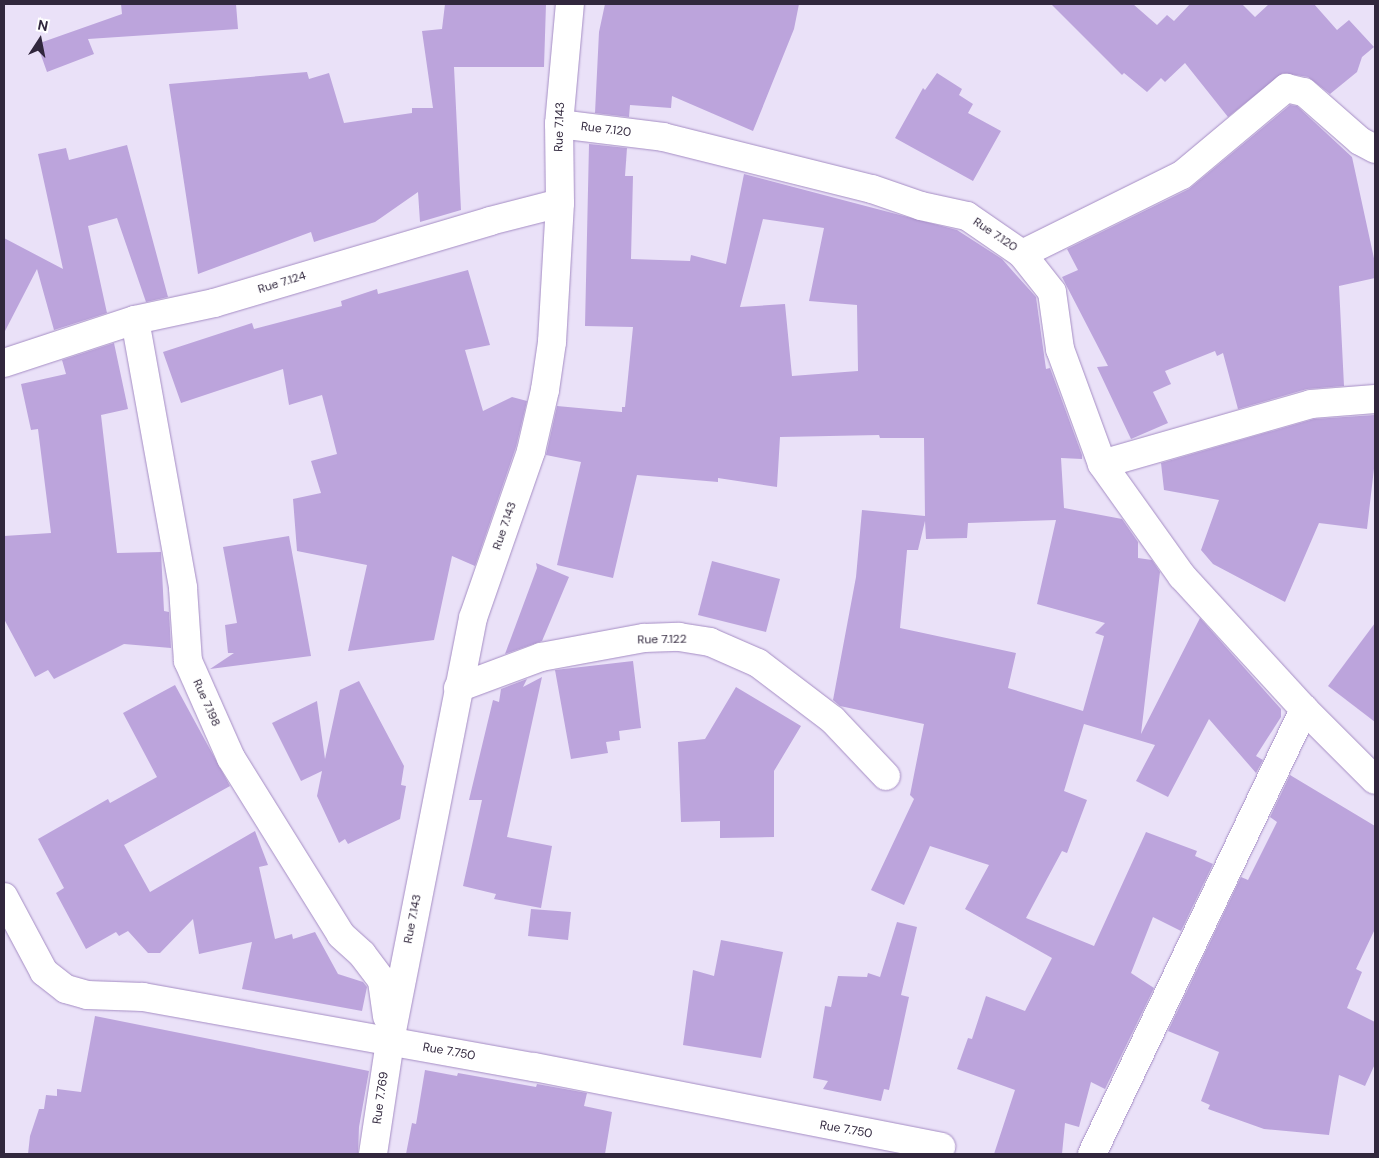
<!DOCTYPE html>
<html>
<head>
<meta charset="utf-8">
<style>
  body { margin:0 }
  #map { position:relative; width:1379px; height:1158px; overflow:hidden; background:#eae1f8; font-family:"DM Sans",sans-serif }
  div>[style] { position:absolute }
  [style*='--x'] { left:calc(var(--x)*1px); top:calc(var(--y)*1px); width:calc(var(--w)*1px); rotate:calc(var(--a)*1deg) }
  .building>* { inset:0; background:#bca4dc }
  .roads { filter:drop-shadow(0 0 1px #a58dc4) drop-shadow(0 0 1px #a58dc4) }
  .street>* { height:28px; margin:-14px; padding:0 14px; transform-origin:14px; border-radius:14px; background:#fff }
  span { translate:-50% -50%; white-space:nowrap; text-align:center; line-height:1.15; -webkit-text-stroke:4px #fff; paint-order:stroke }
  .street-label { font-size:12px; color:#31273d }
  .frame { position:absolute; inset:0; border:5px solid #31273d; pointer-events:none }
  .north { position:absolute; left:15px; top:15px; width:50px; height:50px; -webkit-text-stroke:4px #fff; paint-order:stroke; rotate:11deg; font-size:14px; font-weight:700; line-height:20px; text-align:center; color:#31273d }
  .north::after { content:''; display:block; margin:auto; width:18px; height:22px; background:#31273d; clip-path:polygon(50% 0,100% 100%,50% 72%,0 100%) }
</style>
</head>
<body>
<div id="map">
  <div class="building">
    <i style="clip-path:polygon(121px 4px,236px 4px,238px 29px,88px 39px,94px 54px,47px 72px,37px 44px,122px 14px)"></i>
    <i style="clip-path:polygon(445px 4px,546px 4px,544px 67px,454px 67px,461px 210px,420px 222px,418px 192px,375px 222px,314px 242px,311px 232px,198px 274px,169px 84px,307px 72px,309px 79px,329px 73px,344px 123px,412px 113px,412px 108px,433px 108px,422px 31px,442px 29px)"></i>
    <i style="clip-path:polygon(605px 4px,799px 4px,794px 29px,753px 131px,672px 96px,671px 108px,630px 105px,629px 117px,595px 113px,599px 32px)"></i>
    <i style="clip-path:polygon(1051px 4px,1133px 4px,1157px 25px,1167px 15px,1174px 21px,1190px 4px,1242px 4px,1255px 17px,1269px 4px,1314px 4px,1337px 30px,1349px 20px,1374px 47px,1362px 57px,1357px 72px,1330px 94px,1308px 77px,1283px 73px,1228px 117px,1185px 63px,1165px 82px,1161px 78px,1147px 92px,1124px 73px,1122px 75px)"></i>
    <i style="clip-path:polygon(937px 73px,962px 89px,959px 95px,973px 104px,968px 113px,1001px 131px,973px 181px,895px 138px,923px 88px,925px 90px)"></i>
    <i style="clip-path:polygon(1290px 105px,1297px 106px,1352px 157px,1375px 263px,1375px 278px,1339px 286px,1344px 386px,1307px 389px,1238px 409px,1223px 353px,1217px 356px,1215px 351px,1165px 371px,1171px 384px,1153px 392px,1168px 423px,1131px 439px,1097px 367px,1108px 366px,1062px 277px,1078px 270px,1067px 249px,1189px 189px)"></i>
    <i style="clip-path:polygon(evenodd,589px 144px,627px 148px,625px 176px,633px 176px,631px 259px,690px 261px,691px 255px,726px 264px,744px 174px,957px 230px,1002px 259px,1036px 297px,1046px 369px,1050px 368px,1082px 455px,1082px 459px,1061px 458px,1064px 508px,1122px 519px,1138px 542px,1138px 558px,1152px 560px,1160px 572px,1141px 734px,1200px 618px,1281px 709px,1281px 717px,1256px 756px,1263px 760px,1256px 773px,1209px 719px,1168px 797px,1136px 781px,1155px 745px,1084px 724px,1064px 791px,1087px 800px,1067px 853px,1062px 851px,1026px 918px,1094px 946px,1146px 832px,1197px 851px,1195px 856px,1213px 864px,1181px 931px,1153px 917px,1131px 973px,1154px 988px,1105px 1089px,1091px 1082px,1079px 1127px,1065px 1123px,1062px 1154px,994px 1154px,1015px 1090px,957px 1069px,968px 1038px,972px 1039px,986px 996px,1025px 1011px,1052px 958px,965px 909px,989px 865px,930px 846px,904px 905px,871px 890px,914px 799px,910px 795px,924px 724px,840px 706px,833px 700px,856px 577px,862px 510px,925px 516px,924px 438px,880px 438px,879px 435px,780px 437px,777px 487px,718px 478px,718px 482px,637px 475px,613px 578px,557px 565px,581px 462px,546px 455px,557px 406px,622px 412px,622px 407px,625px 407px,633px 327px,585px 326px,589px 144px,763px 219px,824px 228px,809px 301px,857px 305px,858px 371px,792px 376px,785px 304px,740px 307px,763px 219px,589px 144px,1056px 520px,1037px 604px,1105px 623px,1095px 633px,1104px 636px,1083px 711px,1008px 688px,1016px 653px,900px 628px,907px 550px,918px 550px,925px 521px,926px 539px,967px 538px,968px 523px,1056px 520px)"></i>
    <i style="clip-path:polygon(127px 145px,168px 297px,146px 302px,117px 218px,88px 226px,107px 313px,54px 330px,37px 269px,4px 333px,4px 238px,63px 269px,38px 154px,66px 148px,69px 160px)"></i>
    <i style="clip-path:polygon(468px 270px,490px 345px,465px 350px,483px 411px,512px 397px,527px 401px,516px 447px,475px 566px,452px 556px,434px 640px,348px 651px,367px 565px,297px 551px,293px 499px,321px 493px,311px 461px,337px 454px,322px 395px,289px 405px,283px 369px,181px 403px,163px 352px,252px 323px,254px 329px,342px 306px,341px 301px,377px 289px,378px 294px)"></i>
    <i style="clip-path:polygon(114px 343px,128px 409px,101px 415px,117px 553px,161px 552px,164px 611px,169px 612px,171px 648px,124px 644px,54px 679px,48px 670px,35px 677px,4px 619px,4px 536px,51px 533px,38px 429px,31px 430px,21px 384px,66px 374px,62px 360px)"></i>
    <i style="clip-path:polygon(1375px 415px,1375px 460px,1367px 529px,1319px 523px,1285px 602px,1213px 564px,1201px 550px,1219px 500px,1164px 490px,1161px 463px,1314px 419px)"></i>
    <i style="clip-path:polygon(289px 536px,311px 656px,210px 669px,234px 653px,228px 653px,225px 625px,237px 623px,223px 547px)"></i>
    <i style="clip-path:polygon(712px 561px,780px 579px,766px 632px,698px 615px)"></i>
    <i style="clip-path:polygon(536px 563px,569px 577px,542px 641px,505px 654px,537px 568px)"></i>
    <i style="clip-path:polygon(1375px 623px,1375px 722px,1328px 686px)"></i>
    <i style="clip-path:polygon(633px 661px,641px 728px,619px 731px,620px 740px,606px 742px,608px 753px,571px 759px,555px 670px)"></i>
    <i style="clip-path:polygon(542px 677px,507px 837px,552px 846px,541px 908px,494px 899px,496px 894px,463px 886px,482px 800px,469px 800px,493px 700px,499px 702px,501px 689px,527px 679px,523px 687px)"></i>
    <i style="clip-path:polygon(359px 681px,404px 766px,401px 785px,406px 786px,400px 819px,348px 844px,345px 839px,339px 843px,317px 796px,322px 771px,301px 781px,272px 723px,317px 701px,325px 759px,340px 690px)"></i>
    <i style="clip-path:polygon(175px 685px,230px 786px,124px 845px,150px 892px,255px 831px,268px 865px,259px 867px,275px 939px,292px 934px,293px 939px,315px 932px,338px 974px,363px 982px,367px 987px,362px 1011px,242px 989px,252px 942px,199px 954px,193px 919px,160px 953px,148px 953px,128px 931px,119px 936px,116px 932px,86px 949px,56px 893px,64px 888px,38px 839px,108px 799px,110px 803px,157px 777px,123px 713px)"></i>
    <i style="clip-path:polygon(736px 687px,801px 726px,774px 771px,774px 837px,720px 838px,720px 821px,681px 822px,678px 742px,705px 739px)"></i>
    <i style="clip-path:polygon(1290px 775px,1375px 826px,1375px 929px,1356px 969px,1362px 972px,1347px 1008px,1375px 1022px,1375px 1064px,1365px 1086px,1339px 1075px,1329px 1135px,1264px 1129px,1208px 1109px,1210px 1105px,1201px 1101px,1219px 1052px,1168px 1031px,1241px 877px,1248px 880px,1277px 822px,1270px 817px)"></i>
    <i style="clip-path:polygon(531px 909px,571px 912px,568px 940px,528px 936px)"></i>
    <i style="clip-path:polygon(897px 922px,917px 927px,901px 995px,909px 997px,889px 1090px,884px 1089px,881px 1101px,823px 1089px,828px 1081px,813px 1078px,825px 1006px,831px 1007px,838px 976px,867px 977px,868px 973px,880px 977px)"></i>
    <i style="clip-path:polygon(721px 940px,783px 952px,761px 1058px,683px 1045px,693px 970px,714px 976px)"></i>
    <i style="clip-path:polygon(95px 1016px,369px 1071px,359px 1127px,358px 1154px,28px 1154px,30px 1136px,39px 1109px,44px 1109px,46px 1095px,57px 1096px,57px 1089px,81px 1092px)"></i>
    <i style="clip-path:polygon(425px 1070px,457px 1076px,458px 1073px,536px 1087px,537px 1084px,587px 1093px,584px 1106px,612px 1112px,605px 1154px,406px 1154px,412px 1123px,416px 1124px)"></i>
  </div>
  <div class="roads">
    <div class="street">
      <i style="--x:559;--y:124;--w:105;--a:7.1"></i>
      <i style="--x:663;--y:137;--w:215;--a:14"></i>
      <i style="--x:872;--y:189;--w:52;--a:19.1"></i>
      <i style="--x:921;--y:206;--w:47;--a:12.3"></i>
      <i style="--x:967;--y:216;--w:67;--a:34.6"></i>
      <i style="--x:1022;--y:254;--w:48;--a:51.7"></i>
      <i style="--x:1052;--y:292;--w:58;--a:82"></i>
      <i style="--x:1060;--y:349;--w:122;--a:69.9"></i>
      <i style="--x:1102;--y:464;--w:217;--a:-16"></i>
      <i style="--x:1311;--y:404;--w:64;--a:-4.5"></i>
      <i style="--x:1022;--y:254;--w:178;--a:-26.3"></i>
      <i style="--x:1182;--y:175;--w:136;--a:-39.9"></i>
      <i style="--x:1286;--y:88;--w:18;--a:13"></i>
      <i style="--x:1304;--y:92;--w:74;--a:41.2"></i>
      <i style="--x:1360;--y:141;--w:17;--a:28"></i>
      <i style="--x:135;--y:320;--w:272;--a:79.8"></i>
      <i style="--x:183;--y:588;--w:73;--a:86.1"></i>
      <i style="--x:188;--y:661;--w:106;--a:66.1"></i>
      <i style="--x:231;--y:758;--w:208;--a:58.1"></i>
      <i style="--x:341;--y:935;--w:28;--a:42"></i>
      <i style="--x:362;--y:954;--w:34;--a:53"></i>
      <i style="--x:382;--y:981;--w:36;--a:82"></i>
      <i style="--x:4;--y:363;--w:138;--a:-18.2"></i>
      <i style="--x:135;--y:320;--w:81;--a:-12.1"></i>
      <i style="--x:214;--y:303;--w:288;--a:-16.5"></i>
      <i style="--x:490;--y:221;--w:72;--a:-14.4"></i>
      <i style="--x:1102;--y:464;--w:138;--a:54.5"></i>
      <i style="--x:1182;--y:576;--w:180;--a:47.5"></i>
      <i style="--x:1304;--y:709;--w:100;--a:45"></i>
      <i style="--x:458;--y:688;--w:89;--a:-20.5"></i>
      <i style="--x:541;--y:657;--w:105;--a:-10.5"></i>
      <i style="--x:644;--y:638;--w:35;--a:-2"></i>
      <i style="--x:679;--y:637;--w:31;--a:9"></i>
      <i style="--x:710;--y:642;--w:52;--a:23.6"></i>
      <i style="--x:758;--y:663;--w:94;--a:37.2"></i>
      <i style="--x:833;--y:720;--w:77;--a:46.6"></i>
      <i style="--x:4;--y:897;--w:85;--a:61.9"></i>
      <i style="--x:44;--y:972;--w:28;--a:38"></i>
      <i style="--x:66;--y:989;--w:22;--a:16"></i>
      <i style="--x:87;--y:995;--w:56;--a:2"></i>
      <i style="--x:143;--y:997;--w:397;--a:10.2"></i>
      <i style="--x:534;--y:1067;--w:415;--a:11.1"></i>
      <i style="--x:373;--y:1154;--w:114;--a:-81.4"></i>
      <i style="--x:390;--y:1041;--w:431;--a:-78.9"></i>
      <i style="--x:473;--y:618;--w:177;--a:-70.8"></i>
      <i style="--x:531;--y:451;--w:63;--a:-77.1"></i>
      <i style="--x:545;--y:390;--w:49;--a:-81.7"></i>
      <i style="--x:552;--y:342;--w:139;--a:-86.7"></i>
      <i style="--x:560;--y:203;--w:79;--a:-90.7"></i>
      <i style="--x:559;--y:124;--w:121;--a:-84.8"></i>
      <i style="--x:1092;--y:1154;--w:493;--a:-64.5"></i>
    </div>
  </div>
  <div class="street-label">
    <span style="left:560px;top:127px;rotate:-88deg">Rue 7.143</span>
    <span style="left:606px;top:130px;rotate:7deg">Rue 7.120</span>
    <span style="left:995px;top:235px;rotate:34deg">Rue 7.120</span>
    <span style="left:282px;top:283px;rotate:-17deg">Rue 7.124</span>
    <span style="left:505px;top:526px;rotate:-71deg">Rue 7.143</span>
    <span style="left:662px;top:640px;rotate:-1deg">Rue 7.122</span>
    <span style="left:206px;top:703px;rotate:66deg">Rue 7.198</span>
    <span style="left:413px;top:919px;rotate:-79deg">Rue 7.143</span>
    <span style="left:449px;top:1052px;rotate:10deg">Rue 7.750</span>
    <span style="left:381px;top:1098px;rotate:-82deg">Rue 7.769</span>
    <span style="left:846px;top:1130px;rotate:10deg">Rue 7.750</span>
  </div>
  <div class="frame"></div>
  <div class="north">N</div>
</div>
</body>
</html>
